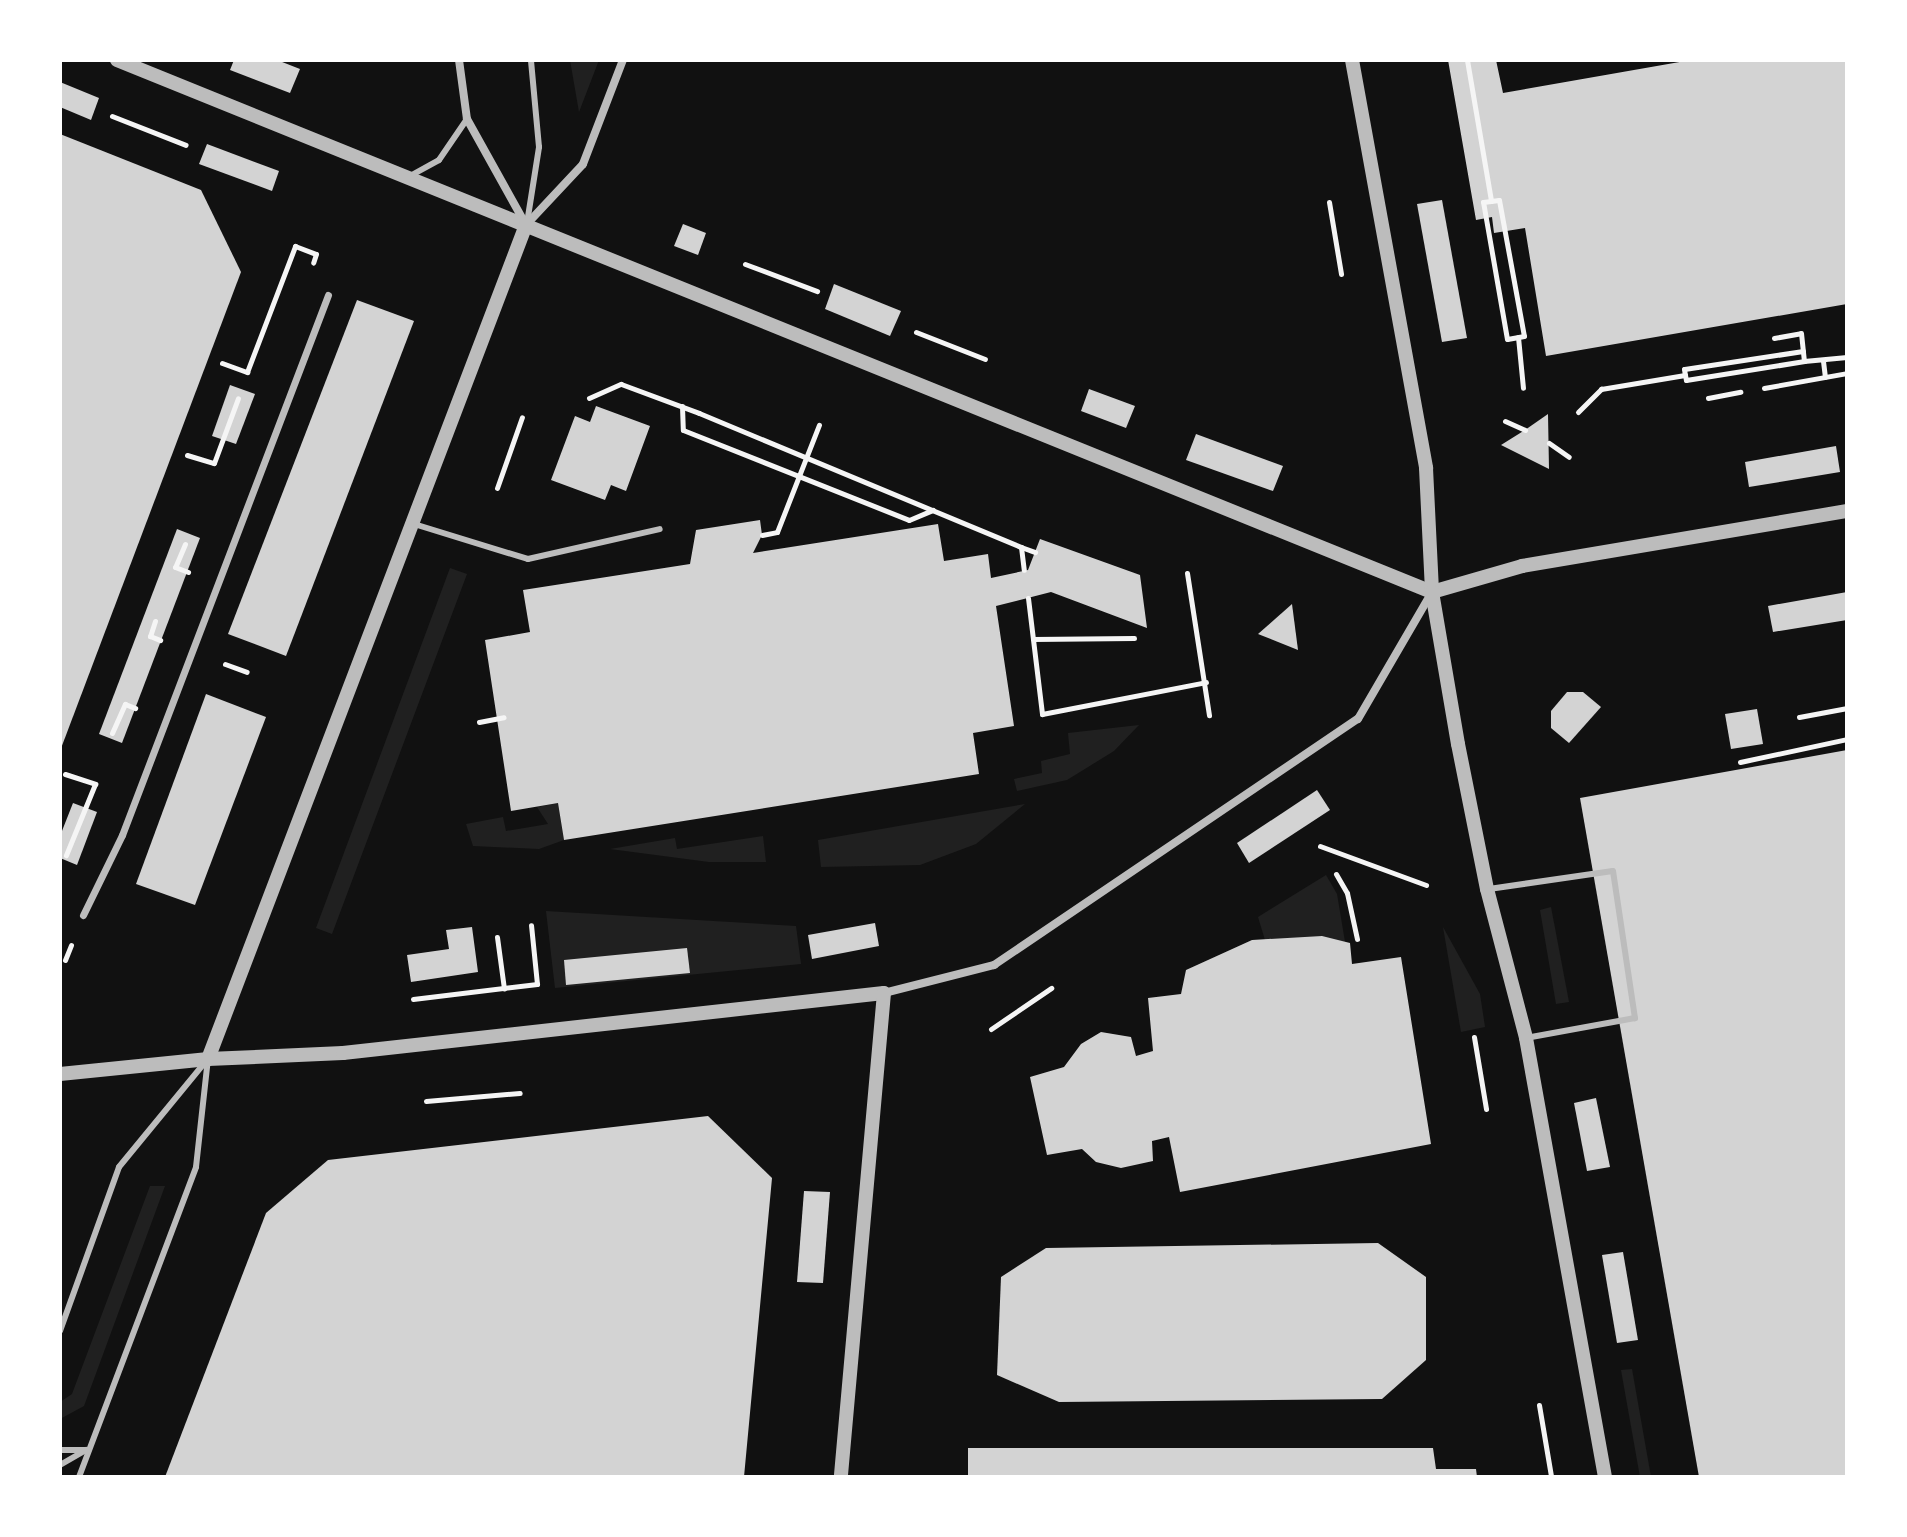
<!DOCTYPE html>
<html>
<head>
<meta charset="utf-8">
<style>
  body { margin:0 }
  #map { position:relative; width:1907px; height:1537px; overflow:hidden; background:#111; font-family:"Golos Text",sans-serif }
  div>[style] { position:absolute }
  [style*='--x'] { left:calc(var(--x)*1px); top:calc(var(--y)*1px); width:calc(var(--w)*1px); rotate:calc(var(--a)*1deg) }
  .green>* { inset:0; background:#202020 }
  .building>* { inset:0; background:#d3d3d3 }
  .path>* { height:5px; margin:-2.5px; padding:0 2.5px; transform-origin:2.5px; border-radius:2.5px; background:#f5f5f5 }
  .service>* { height:6px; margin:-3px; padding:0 3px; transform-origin:3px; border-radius:3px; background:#bcbcbc }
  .pedestrian>* { height:7px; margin:-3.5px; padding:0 3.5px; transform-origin:3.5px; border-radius:3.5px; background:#bcbcbc }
  .minor>* { height:8px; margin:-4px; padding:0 4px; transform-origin:4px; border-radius:4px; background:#bcbcbc }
  .tertiary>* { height:14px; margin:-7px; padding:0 7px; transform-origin:7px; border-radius:7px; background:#bcbcbc }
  span { translate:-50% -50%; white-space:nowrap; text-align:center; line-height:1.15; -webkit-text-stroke:6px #fff; paint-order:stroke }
  .frame { position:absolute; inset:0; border:62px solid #fff; pointer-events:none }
</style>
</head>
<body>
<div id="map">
  <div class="green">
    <i style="clip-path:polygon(570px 60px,599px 60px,579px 112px)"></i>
    <i style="clip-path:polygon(450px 568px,467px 574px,332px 934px,316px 928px)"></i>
    <i style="clip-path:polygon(1139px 725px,1114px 751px,1067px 780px,1017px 791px,1014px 779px,1042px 773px,1041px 761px,1070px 754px,1068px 733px)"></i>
    <i style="clip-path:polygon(558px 803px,564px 840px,539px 849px,473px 846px,466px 824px,503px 817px,506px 831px,548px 824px,537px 807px)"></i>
    <i style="clip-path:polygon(1025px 804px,976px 844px,920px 865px,821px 867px,818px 840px)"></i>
    <i style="clip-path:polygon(763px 836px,766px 862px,709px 862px,610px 849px,675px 838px,677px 849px)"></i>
    <i style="clip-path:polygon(1326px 875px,1337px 894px,1345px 942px,1265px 940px,1258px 917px)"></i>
    <i style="clip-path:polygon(1551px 907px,1569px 1002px,1556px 1004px,1540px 910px)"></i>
    <i style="clip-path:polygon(546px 911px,796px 926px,801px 964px,555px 988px)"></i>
    <i style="clip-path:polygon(1443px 927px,1480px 994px,1485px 1027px,1461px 1032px)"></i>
    <i style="clip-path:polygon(150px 1186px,165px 1186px,84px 1406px,60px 1419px,60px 1402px,72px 1394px)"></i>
    <i style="clip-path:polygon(1632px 1369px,1651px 1477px,1640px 1477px,1621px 1370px)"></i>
  </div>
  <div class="building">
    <i style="clip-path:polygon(234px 60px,277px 60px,300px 69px,290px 93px,230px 70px)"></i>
    <i style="clip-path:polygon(1448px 60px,1496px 60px,1503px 93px,1691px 60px,1847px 60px,1847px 304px,1546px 356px,1525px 228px,1494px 233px,1492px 217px,1476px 220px)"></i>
    <i style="clip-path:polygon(60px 82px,99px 98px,91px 120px,60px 107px)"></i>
    <i style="clip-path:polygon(60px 134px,201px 190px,241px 272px,60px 751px)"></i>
    <i style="clip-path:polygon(207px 144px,279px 171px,272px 191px,199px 164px)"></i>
    <i style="clip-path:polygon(1442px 200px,1467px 338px,1442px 342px,1417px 204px)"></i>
    <i style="clip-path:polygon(683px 224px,706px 233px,698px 255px,674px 246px)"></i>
    <i style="clip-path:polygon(834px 284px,901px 311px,890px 336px,825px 309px)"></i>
    <i style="clip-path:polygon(357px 300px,414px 321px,286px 656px,228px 634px)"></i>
    <i style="clip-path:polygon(230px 385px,255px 394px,236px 444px,212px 436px)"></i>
    <i style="clip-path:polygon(1089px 389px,1135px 406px,1126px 428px,1081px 411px)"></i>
    <i style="clip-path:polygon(596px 406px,650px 426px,626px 491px,611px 485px,605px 500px,551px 480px,575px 416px,590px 422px)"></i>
    <i style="clip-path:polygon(1548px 414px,1549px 469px,1501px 445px,1525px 430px)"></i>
    <i style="clip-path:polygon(1196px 434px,1283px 466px,1273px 491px,1186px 460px)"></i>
    <i style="clip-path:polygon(1836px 446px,1840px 472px,1749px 487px,1745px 462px)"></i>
    <i style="clip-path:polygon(760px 520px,762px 535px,753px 553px,938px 524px,944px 561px,988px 554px,991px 578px,1028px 570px,1040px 539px,1140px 575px,1147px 628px,1051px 592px,996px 606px,1014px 726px,973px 733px,979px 774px,564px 840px,558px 803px,511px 811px,485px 640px,530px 632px,523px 590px,690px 564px,696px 530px)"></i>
    <i style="clip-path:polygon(177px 529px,200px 538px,122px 743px,99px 734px)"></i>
    <i style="clip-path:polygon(1847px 592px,1847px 620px,1773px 632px,1768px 606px)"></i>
    <i style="clip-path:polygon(1292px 604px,1298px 650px,1258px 634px)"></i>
    <i style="clip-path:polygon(1567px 692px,1583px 692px,1601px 707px,1569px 743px,1551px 728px,1551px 711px)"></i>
    <i style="clip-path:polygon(206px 694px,266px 717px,195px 905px,136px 884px)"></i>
    <i style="clip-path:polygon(1757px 709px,1763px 744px,1731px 749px,1725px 714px)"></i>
    <i style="clip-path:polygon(1847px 750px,1847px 1477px,1699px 1477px,1580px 798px)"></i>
    <i style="clip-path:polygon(1317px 790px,1330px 810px,1249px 863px,1237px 843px)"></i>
    <i style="clip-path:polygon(73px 803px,97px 812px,77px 865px,60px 858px,60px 836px)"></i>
    <i style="clip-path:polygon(875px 923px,879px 946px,812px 959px,808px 935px)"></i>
    <i style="clip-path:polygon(472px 927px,478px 972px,411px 982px,407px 955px,449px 949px,446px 930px)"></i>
    <i style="clip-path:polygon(1322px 936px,1350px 943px,1352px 964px,1401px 957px,1431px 1144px,1180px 1192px,1169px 1137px,1152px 1141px,1153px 1161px,1121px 1168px,1096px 1162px,1082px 1149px,1047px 1155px,1030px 1077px,1064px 1067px,1081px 1044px,1101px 1032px,1131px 1037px,1136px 1056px,1153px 1051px,1148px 998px,1181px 994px,1186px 970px,1252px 940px)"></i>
    <i style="clip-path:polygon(687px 948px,690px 973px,566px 985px,564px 960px)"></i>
    <i style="clip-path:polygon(1596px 1098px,1610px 1167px,1587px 1171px,1574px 1103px)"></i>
    <i style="clip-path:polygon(708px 1116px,772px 1178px,744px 1477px,165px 1477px,266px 1213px,328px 1160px)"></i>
    <i style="clip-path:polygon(804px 1191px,830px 1192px,823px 1283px,797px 1282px)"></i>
    <i style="clip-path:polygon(1378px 1243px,1426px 1277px,1426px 1360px,1382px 1399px,1059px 1402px,997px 1375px,1001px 1277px,1046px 1248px)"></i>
    <i style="clip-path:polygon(1623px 1252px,1638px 1340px,1617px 1343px,1602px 1255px)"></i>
    <i style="clip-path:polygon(968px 1448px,1433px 1448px,1436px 1469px,1476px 1469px,1477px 1477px,968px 1477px)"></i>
  </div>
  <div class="path">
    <i style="--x:1467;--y:60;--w:143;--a:80.3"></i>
    <i style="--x:112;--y:116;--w:79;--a:21.4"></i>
    <i style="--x:1499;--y:200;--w:138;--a:79.6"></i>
    <i style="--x:1524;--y:336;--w:17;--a:170"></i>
    <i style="--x:1507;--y:339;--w:139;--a:-99.9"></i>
    <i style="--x:1483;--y:202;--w:16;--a:-7"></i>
    <i style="--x:1329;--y:202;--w:73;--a:80.5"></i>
    <i style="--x:745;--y:264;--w:77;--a:20.6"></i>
    <i style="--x:916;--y:332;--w:74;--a:21.4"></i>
    <i style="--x:1518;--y:337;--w:51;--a:84.4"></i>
    <i style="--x:1774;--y:338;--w:27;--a:-10"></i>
    <i style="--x:1801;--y:333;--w:28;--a:84"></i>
    <i style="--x:1804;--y:361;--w:43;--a:-5.3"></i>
    <i style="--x:1803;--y:351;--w:120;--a:171.4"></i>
    <i style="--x:1684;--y:369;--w:6;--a:81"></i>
    <i style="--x:1685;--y:375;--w:5;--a:79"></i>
    <i style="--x:1686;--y:380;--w:120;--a:-9.1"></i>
    <i style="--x:1823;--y:361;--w:16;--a:83"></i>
    <i style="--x:222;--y:363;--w:27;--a:20"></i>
    <i style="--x:247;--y:372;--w:135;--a:-69.1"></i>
    <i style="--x:295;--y:246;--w:22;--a:21"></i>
    <i style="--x:316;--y:254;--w:9;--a:108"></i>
    <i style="--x:1764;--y:388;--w:84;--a:-10.2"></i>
    <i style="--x:589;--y:398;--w:35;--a:-24"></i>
    <i style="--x:621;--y:384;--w:83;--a:20.4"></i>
    <i style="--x:699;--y:413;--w:349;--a:22.6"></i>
    <i style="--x:1021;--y:547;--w:23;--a:83"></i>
    <i style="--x:1708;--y:398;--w:33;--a:-11"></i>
    <i style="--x:682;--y:406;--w:24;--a:88"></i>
    <i style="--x:683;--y:430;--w:243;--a:21.7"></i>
    <i style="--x:909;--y:520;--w:26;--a:-23"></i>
    <i style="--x:1578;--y:412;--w:33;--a:-45"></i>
    <i style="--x:1601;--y:389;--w:85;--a:-9.5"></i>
    <i style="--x:1505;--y:421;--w:22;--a:24"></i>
    <i style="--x:1549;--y:443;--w:24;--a:35"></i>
    <i style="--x:187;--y:455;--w:28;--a:17"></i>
    <i style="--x:214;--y:463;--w:69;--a:-69.7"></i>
    <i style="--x:497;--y:488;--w:75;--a:-70.6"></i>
    <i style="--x:762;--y:535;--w:15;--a:-11"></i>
    <i style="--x:777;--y:532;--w:115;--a:-68.6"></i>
    <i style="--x:185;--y:544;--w:25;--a:113"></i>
    <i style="--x:175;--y:567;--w:14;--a:21"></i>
    <i style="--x:1021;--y:547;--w:15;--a:20"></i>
    <i style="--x:1187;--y:573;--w:144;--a:81.2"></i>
    <i style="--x:1028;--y:598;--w:117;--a:83.1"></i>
    <i style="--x:1042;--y:714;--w:167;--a:-11"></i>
    <i style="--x:155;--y:621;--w:16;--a:108"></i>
    <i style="--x:150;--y:636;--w:11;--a:22"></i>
    <i style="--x:1033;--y:639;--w:101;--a:-0.6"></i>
    <i style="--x:225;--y:664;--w:23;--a:20"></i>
    <i style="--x:1799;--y:717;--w:49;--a:-10.6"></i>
    <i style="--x:479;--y:722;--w:25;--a:-11"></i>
    <i style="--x:112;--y:733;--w:32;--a:-66"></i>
    <i style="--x:125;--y:704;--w:11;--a:22"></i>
    <i style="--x:1740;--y:762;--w:109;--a:-12.1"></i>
    <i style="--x:65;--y:774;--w:32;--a:18"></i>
    <i style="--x:95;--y:784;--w:77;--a:112.2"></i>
    <i style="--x:1320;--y:846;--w:113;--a:20.2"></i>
    <i style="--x:1336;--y:874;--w:22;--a:60"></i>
    <i style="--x:1347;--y:893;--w:47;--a:77.7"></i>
    <i style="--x:497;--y:937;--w:52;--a:82.3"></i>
    <i style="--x:65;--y:960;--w:16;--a:-68"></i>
    <i style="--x:413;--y:999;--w:125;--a:-6.9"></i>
    <i style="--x:537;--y:984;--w:59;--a:-95.8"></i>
    <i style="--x:991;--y:1029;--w:73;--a:-34.3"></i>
    <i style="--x:1474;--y:1037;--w:73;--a:80.5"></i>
    <i style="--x:426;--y:1101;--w:94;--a:-4.9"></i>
    <i style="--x:1539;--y:1405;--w:72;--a:80.4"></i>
  </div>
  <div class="service">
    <i style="--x:410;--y:176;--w:33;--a:-29"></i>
    <i style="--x:439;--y:160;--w:50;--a:-55.7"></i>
    <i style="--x:527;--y:223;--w:77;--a:-81"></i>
    <i style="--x:539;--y:147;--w:87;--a:-95.3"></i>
    <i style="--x:414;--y:524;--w:119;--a:17.1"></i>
    <i style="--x:528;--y:559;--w:135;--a:-12.8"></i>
    <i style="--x:1489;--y:889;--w:125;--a:-8.3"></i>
    <i style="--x:1613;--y:871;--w:149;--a:81.5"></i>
    <i style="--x:1635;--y:1018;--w:111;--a:169.6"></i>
    <i style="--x:60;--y:1331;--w:174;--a:-70.2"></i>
    <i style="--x:119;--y:1167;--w:137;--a:-50.6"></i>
    <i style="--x:60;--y:1450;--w:26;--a:0"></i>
    <i style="--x:60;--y:1465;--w:30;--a:-30"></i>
    <i style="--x:79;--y:1477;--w:331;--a:-69.3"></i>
    <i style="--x:196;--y:1167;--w:109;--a:-83.7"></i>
  </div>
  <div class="pedestrian">
    <i style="--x:83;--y:915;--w:89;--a:-64"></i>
    <i style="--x:122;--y:835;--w:578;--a:-69.12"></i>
  </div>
  <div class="minor">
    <i style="--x:459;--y:60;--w:60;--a:82.3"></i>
    <i style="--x:467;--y:119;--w:121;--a:60.9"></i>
    <i style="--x:526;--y:225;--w:83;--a:-46.9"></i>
    <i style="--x:583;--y:164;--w:111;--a:-69"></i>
    <i style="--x:884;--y:993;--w:114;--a:-14.3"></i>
    <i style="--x:994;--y:965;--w:439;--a:-34.1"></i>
    <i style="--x:1358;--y:719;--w:147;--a:-59.8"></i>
  </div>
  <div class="tertiary">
    <i style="--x:117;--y:60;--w:1419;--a:22.03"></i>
    <i style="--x:1432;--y:592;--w:94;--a:-16.1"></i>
    <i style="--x:1522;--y:566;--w:330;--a:-9.6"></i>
    <i style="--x:1352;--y:60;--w:415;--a:79.7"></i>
    <i style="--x:1426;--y:468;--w:124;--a:87.2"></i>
    <i style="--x:1432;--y:592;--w:154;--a:80.3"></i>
    <i style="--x:1458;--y:744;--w:148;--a:78.7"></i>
    <i style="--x:1487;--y:889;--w:154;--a:75.3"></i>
    <i style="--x:1526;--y:1038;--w:446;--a:79.8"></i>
    <i style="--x:208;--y:1059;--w:893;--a:-69.13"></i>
    <i style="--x:60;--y:1074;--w:149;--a:-5.8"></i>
    <i style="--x:208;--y:1059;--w:135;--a:-2.5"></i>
    <i style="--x:343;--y:1053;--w:544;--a:-6.33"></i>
    <i style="--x:884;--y:993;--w:486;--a:95.1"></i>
  </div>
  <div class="frame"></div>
</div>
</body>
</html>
